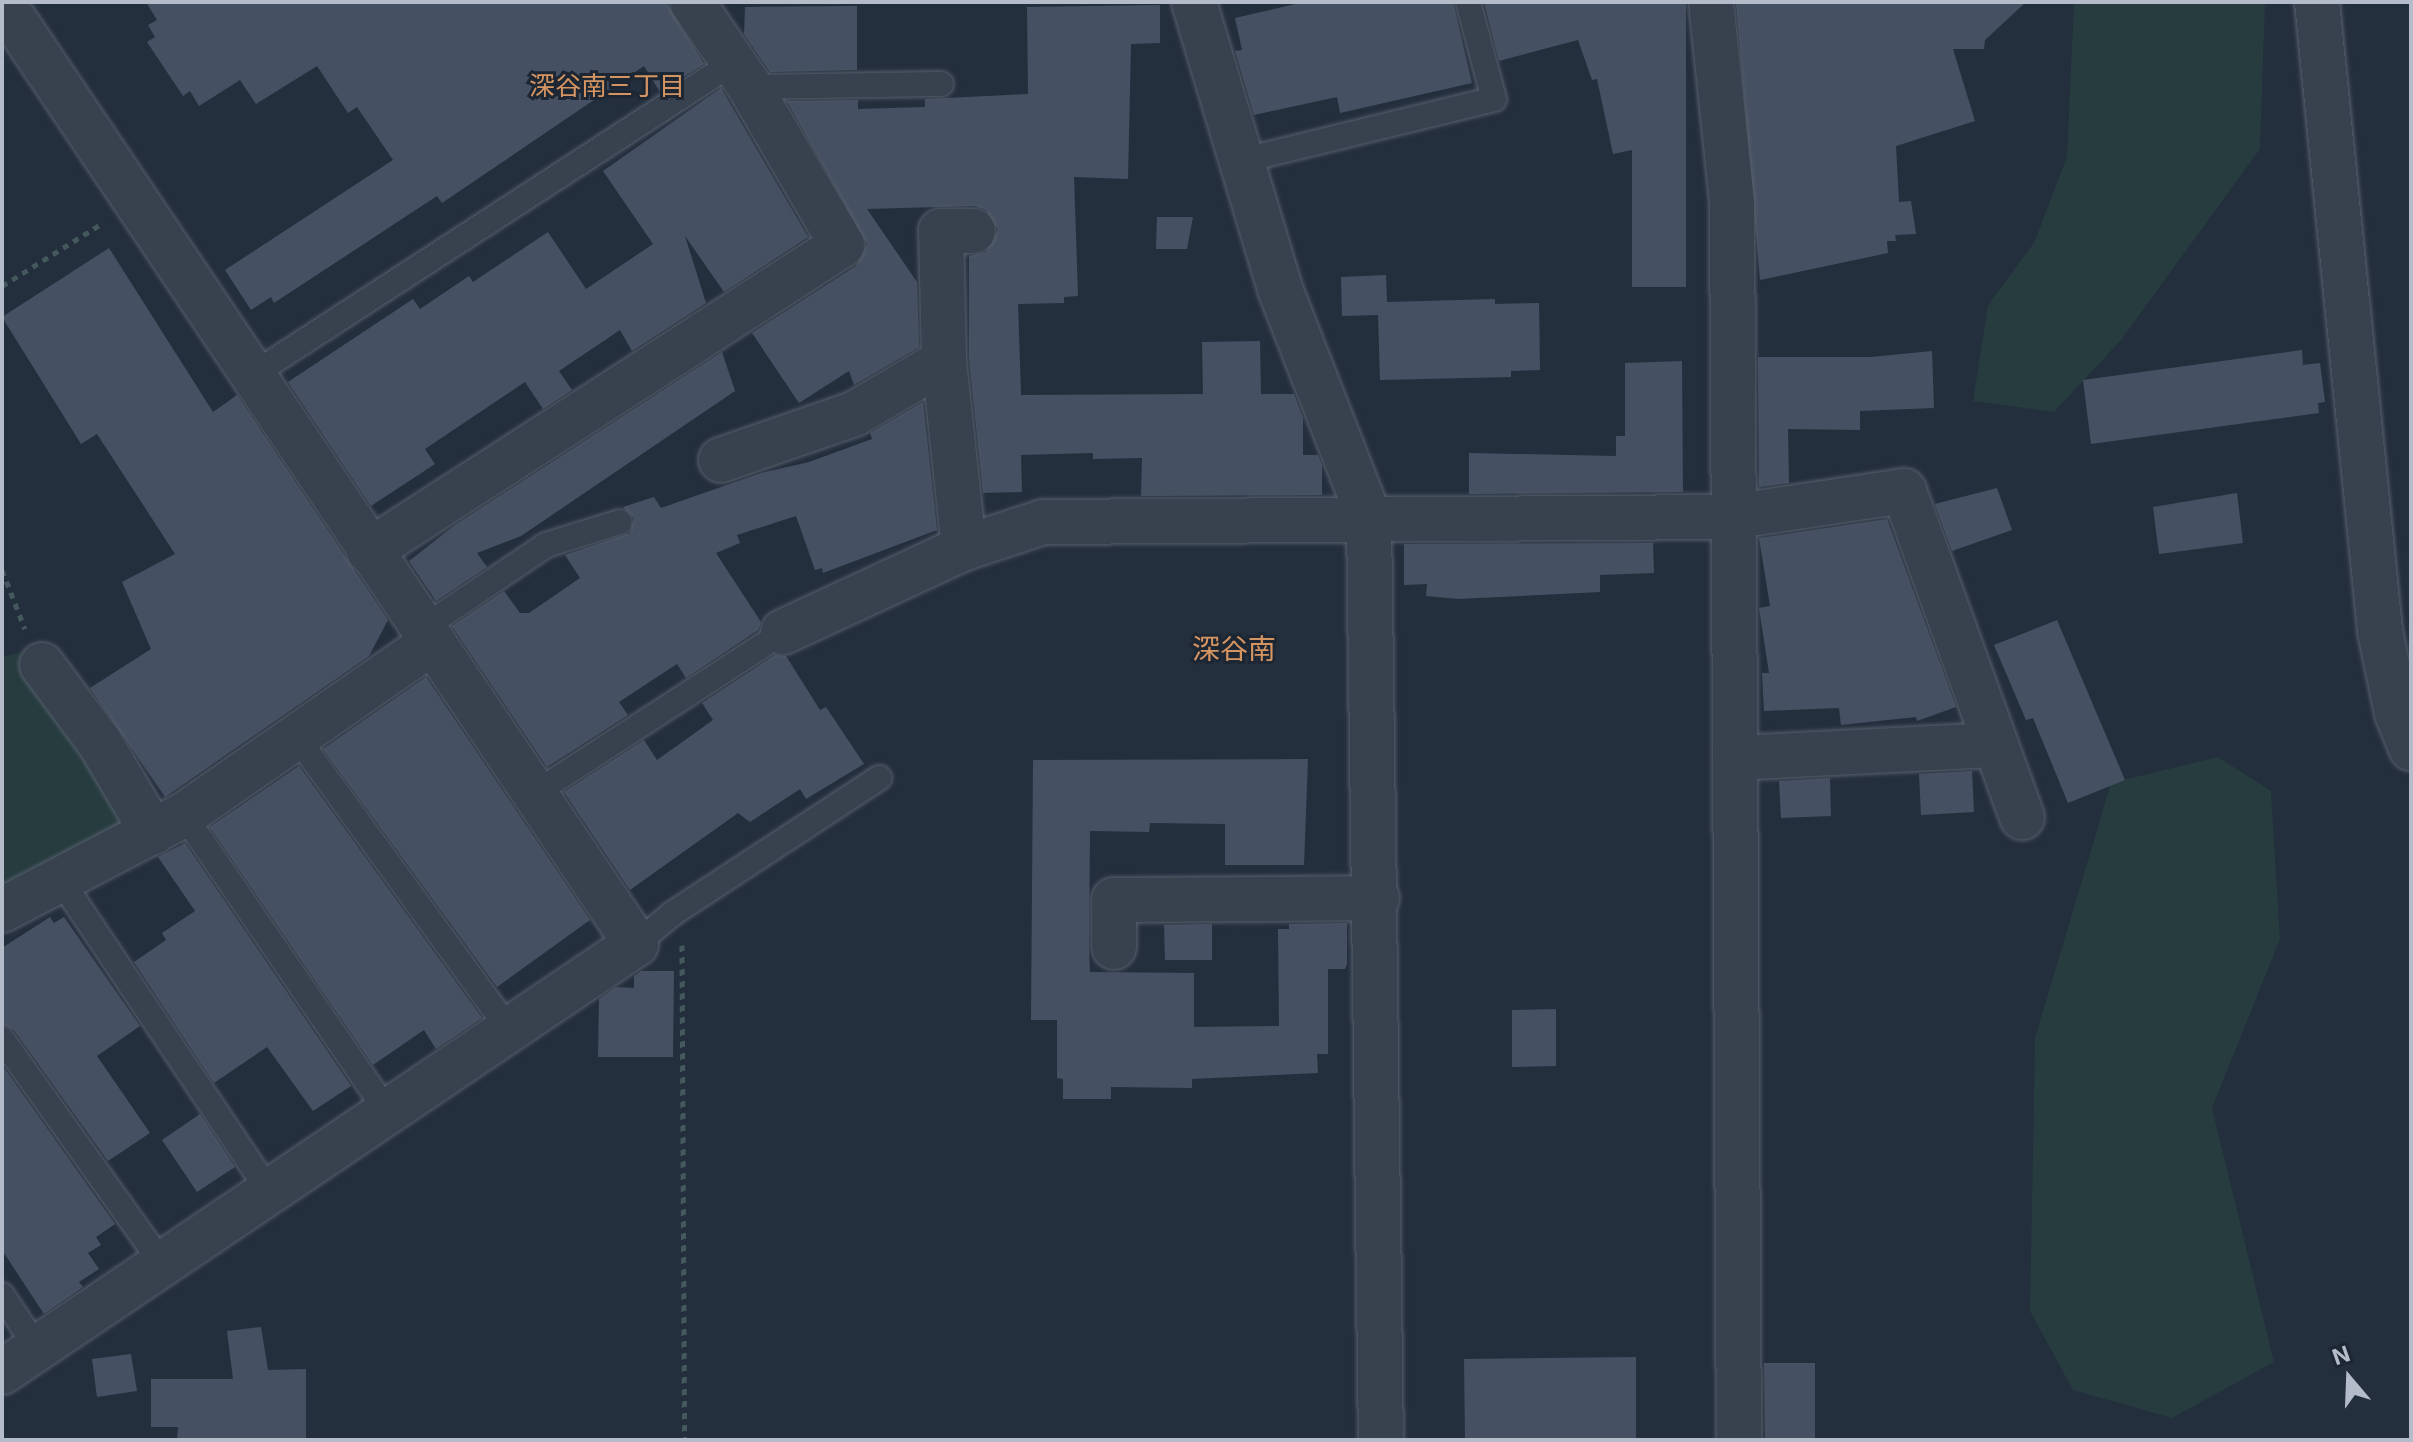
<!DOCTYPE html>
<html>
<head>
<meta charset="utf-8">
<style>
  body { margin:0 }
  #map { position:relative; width:2413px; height:1442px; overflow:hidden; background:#242f3e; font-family:Inter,"Noto Sans JP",sans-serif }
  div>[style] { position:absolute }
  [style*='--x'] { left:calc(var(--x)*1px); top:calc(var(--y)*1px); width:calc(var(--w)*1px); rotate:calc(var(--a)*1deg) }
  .green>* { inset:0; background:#263c3f }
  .building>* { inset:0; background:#455162 }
  .path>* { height:5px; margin-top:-2.5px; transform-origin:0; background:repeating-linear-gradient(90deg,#44595c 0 6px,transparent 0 12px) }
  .roads { filter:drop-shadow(0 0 2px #565f6c) drop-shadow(0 0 2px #565f6c) }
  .service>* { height:24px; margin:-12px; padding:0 12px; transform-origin:12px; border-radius:12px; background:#38414e }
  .minor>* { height:44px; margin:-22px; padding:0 22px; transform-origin:22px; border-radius:22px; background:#38414e }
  span { translate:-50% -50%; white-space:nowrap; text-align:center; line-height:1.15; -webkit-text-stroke:6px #1d2633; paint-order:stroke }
  .neighbourhood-label { font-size:26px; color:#d59563 }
  .quarter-label { font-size:28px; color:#d59563 }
  .frame { position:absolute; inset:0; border:4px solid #b4bcc9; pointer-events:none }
  .north { position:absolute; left:2309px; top:1338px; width:80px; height:80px; -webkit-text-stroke:6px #1d2633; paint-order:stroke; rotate:341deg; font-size:22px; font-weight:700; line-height:32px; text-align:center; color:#b4bcc9 }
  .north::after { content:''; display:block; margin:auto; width:28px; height:36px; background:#b4bcc9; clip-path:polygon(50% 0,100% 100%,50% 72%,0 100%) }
</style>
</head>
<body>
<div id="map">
  <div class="green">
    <i style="clip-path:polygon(2074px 2px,2265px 2px,2260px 149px,2121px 340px,2054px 412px,1973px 401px,1988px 305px,2034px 243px,2067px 157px)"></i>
    <i style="clip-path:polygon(23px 652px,131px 813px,127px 828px,2px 891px,2px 657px)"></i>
    <i style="clip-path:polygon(2218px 757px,2271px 791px,2280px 939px,2212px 1108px,2274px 1362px,2172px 1418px,2073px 1390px,2030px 1311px,2035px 1038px,2111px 783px)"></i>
  </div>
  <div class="building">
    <i style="clip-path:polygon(146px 2px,666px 2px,704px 64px,660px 92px,644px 66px,442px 203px,437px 196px,274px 303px,271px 297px,251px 310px,225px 270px,393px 160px,357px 107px,348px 113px,317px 66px,256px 104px,240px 80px,199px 106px,190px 91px,183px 96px,147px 42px,155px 37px,148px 25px,157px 20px)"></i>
    <i style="clip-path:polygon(1304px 2px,1453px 2px,1472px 83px,1340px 113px,1337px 97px,1254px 115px,1235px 51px,1242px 50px,1235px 18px)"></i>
    <i style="clip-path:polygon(1484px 2px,1686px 2px,1686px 287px,1632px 287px,1632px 150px,1613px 154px,1597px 79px,1592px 80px,1578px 40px,1499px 61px)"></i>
    <i style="clip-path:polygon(1736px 2px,2026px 2px,1985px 40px,1984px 49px,1953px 49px,1975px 121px,1896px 146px,1899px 202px,1911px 201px,1916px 234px,1895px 235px,1896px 241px,1887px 241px,1888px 253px,1760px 280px)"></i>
    <i style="clip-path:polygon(1160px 5px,1160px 43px,1131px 44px,1128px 179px,1074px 177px,1078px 296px,1064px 297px,1064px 303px,1018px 304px,1021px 395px,1203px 394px,1202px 342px,1260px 341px,1261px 394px,1294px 394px,1303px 418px,1303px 455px,1318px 455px,1322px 465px,1322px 495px,1141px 496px,1142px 458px,1093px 459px,1093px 453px,1021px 455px,1022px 492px,983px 493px,969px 359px,969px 256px,986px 252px,998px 230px,986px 210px,974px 206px,867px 209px,917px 282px,919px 347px,854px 385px,849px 371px,799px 403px,752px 333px,856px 266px,867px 244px,787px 101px,858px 100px,858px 109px,925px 107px,925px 99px,1028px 94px,1027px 7px)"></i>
    <i style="clip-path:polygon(857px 6px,857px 70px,770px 72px,744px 34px,745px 7px)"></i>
    <i style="clip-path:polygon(721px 88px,808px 237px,724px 292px,685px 236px,706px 303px,632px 351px,620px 330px,559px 371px,572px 390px,543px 409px,525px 382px,425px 449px,435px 464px,371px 506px,288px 382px,413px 299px,420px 309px,469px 276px,473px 282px,548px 232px,586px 289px,653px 244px,603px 171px)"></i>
    <i style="clip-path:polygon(1157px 217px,1193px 217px,1187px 249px,1156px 249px)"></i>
    <i style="clip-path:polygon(109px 248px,213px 412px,237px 395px,388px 620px,369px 656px,165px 797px,90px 688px,151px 649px,122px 582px,175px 554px,97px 434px,81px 444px,2px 317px)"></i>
    <i style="clip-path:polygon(1386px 275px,1387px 302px,1495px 299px,1495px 304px,1539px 303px,1540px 370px,1511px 371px,1511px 377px,1380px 380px,1378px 315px,1342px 316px,1341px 277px)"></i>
    <i style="clip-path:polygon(2302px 350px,2303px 365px,2320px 363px,2325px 402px,2318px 403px,2319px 413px,2091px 444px,2083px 380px)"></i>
    <i style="clip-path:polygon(1932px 351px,1934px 408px,1860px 411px,1860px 430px,1788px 429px,1789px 483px,1759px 487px,1758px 357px,1871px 357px)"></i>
    <i style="clip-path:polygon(722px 352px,735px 391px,521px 536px,477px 553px,487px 567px,436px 601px,409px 561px,455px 525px)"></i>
    <i style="clip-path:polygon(1682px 361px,1683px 492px,1469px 494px,1469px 453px,1616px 456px,1616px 436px,1625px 436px,1625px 363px)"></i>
    <i style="clip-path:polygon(923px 402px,937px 530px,823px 573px,822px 568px,815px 570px,796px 516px,737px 535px,740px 543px,716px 553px,761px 622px,758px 630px,686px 678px,677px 664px,619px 702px,628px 715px,547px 767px,452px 626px,504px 591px,520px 613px,529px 613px,580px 578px,565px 555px,630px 533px,634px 518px,623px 507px,654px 497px,661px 508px,761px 473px,809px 462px,872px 439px,870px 433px)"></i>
    <i style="clip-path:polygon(1997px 488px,2012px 530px,1952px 551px,1935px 504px)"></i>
    <i style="clip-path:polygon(2237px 493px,2243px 543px,2159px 554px,2153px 507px)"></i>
    <i style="clip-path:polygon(1887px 519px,1956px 707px,1917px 721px,1916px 717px,1841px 725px,1839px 708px,1764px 711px,1762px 673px,1769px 673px,1759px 608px,1770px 606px,1759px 538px)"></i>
    <i style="clip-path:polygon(1653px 543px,1654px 573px,1600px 575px,1600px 592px,1458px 599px,1426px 596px,1427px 584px,1404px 585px,1404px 544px)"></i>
    <i style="clip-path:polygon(2057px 620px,2125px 780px,2068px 803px,2033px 718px,2026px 720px,1994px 645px)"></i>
    <i style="clip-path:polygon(775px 655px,786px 656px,820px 710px,826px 707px,864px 764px,806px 799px,800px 789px,750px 822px,738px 813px,630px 890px,564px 792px,644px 740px,657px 760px,713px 720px,702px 703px)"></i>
    <i style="clip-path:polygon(426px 677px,590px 920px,497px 987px,323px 749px)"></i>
    <i style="clip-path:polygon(1308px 759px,1304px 865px,1225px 865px,1225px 824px,1150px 823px,1149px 832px,1090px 831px,1089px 947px,1090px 972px,1194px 973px,1194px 1027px,1279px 1026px,1278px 929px,1289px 929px,1289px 924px,1347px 923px,1347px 964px,1345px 969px,1328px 969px,1328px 1054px,1317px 1054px,1318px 1073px,1192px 1079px,1192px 1088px,1111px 1087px,1111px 1099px,1063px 1099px,1063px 1079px,1057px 1078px,1057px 1020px,1031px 1020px,1033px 760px)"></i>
    <i style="clip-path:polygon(299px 766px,482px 1018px,436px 1049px,424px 1030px,373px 1065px,210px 827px)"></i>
    <i style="clip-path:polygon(1972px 771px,1974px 812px,1921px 815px,1919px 774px)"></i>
    <i style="clip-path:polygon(1830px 778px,1831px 816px,1781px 818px,1779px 781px)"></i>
    <i style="clip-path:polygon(185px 843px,351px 1086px,313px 1111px,267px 1047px,214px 1083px,134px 962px,166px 940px,162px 933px,195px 911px,158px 857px)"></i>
    <i style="clip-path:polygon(50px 917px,54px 923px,64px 917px,140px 1026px,97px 1056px,150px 1133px,108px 1161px,14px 1030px,2px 1024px,2px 948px)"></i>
    <i style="clip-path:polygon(1212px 924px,1212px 960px,1165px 960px,1164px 925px)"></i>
    <i style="clip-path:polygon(641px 971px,674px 971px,673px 1057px,598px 1057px,599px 999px,616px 987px,634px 988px,634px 976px)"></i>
    <i style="clip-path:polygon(1556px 1009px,1556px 1066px,1512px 1067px,1512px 1010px)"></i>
    <i style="clip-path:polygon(2px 1065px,115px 1224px,96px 1237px,101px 1245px,88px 1253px,99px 1269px,79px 1282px,83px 1287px,44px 1314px,2px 1250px)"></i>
    <i style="clip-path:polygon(200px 1114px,235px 1167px,197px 1192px,162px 1140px)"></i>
    <i style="clip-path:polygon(261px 1327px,268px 1370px,306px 1369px,306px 1440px,177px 1440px,178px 1427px,151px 1427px,151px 1379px,233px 1379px,227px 1331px)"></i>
    <i style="clip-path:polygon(131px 1354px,137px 1391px,97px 1397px,92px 1359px)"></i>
    <i style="clip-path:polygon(1636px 1357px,1636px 1440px,1465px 1440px,1464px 1359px)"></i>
    <i style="clip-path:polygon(1764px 1363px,1815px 1363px,1815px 1440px,1765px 1440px)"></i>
  </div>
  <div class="path">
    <i style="--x:2;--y:286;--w:119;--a:-32"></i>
    <i style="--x:2;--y:570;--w:63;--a:68.7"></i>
    <i style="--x:682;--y:945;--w:495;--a:89.7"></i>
  </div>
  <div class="roads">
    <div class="service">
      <i style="--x:750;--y:87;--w:191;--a:-0.9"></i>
      <i style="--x:1240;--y:161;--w:261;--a:-13.7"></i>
      <i style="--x:1494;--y:99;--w:100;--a:-105"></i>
      <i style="--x:254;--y:374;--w:572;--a:-33.02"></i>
      <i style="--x:423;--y:628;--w:148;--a:-34"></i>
      <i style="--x:546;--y:545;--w:77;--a:-17.3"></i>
      <i style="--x:298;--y:739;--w:359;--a:54"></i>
      <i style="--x:534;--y:794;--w:297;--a:-33"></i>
      <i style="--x:184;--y:815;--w:360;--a:55.6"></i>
      <i style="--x:62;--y:882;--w:372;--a:56.2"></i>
      <i style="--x:636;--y:944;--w:47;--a:-39.8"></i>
      <i style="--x:672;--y:914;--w:248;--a:-33.3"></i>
      <i style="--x:2;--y:1039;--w:275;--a:54.5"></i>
      <i style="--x:2;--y:1295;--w:64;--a:56.6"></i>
    </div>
    <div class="minor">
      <i style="--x:1194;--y:2;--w:300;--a:73.3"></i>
      <i style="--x:1280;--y:289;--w:245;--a:68.7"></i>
      <i style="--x:1369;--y:517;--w:923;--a:89.26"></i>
      <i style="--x:1711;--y:2;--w:202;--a:84"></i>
      <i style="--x:1732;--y:203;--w:1237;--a:89.68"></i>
      <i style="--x:2317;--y:2;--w:632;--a:84.28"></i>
      <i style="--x:2380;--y:631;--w:84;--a:78.3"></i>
      <i style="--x:2397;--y:713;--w:38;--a:68"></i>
      <i style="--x:944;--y:361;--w:188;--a:83.9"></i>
      <i style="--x:721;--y:460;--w:141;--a:-19.1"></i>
      <i style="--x:854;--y:414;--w:104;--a:-30.5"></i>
      <i style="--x:944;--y:361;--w:130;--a:-91.3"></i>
      <i style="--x:941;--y:231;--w:32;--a:0"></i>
      <i style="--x:369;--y:551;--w:563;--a:-32.9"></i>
      <i style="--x:842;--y:245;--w:183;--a:-120.2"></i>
      <i style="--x:750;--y:87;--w:103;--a:-124.3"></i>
      <i style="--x:783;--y:632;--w:200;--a:-24.9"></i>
      <i style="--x:964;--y:548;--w:83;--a:-18.2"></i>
      <i style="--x:1043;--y:522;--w:687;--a:-0.42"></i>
      <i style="--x:1730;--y:517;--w:176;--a:-8.5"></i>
      <i style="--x:1904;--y:491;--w:347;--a:70.1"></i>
      <i style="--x:42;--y:665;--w:97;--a:53.4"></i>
      <i style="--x:100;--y:743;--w:104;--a:59.5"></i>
      <i style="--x:1735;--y:758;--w:261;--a:-2.9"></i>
      <i style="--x:2;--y:910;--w:205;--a:-27.6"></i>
      <i style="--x:184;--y:815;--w:303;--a:-34.8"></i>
      <i style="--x:1114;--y:947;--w:47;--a:-90"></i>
      <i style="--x:1114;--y:900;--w:263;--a:-0.4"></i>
      <i style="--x:2;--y:1372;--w:765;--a:-34.02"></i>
      <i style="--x:636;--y:944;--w:1135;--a:-123.94"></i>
    </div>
  </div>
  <div class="neighbourhood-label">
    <span style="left:607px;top:86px">深谷南三丁目</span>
  </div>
  <div class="quarter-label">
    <span style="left:1234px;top:649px">深谷南</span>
  </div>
  <div class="frame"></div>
  <div class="north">N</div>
</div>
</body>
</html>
